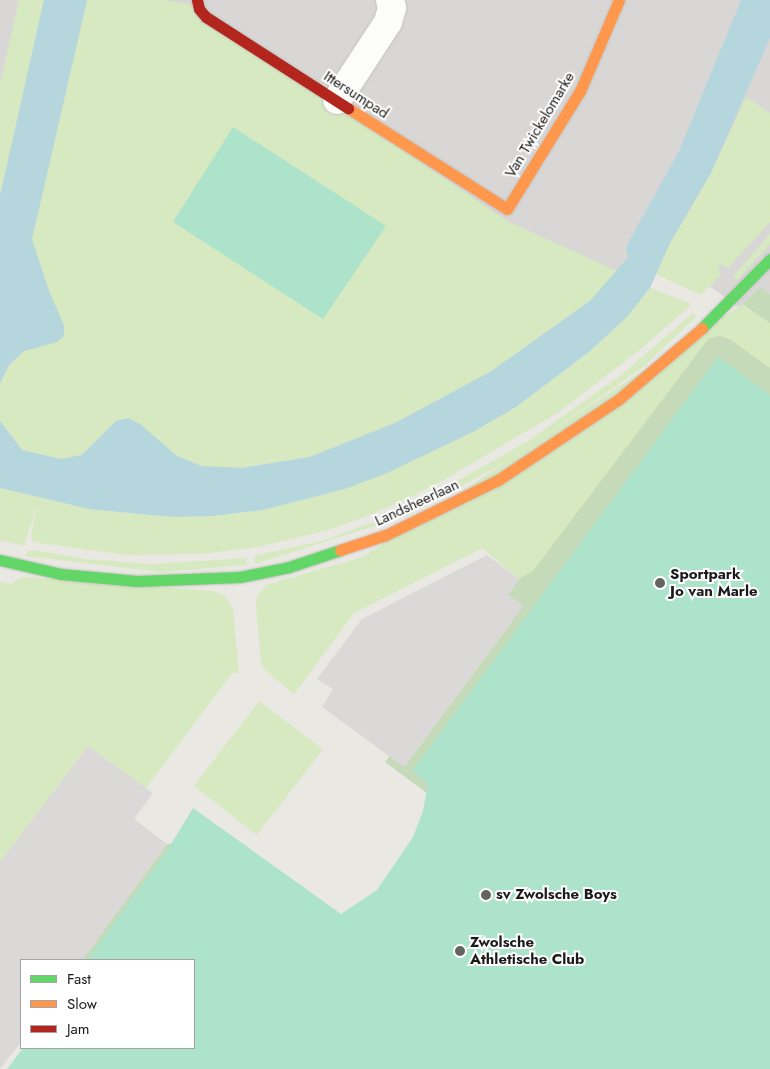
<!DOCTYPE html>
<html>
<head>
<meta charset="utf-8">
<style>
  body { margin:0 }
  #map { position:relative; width:770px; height:1069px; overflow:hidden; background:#eae8e3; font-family:Jost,sans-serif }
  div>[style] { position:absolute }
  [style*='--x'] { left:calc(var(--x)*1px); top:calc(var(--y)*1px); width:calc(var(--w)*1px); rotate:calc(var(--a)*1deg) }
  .residential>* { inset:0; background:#d9d7d5 }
  .grass>* { inset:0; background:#d6e9c0 }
  .forest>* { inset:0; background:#c4dab8 }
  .pitch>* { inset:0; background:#ade3cb }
  .parking>* { inset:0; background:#dad9d7 }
  .water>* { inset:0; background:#b6d6de }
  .roads { filter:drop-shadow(0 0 1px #c2c2bf) drop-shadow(0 0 1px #c2c2bf) }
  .street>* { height:28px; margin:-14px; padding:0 14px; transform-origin:14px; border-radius:14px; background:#fcfcfb }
  .fast>* { height:11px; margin:-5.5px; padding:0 5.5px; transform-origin:5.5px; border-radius:5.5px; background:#63d668 }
  .slow>* { height:11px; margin:-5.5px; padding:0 5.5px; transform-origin:5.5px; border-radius:5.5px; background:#ff974d }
  .jam>* { height:11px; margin:-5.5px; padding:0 5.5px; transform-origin:5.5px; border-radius:5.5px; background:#b3261e }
  .dots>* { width:14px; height:14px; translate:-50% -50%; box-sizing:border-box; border:2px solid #fff; border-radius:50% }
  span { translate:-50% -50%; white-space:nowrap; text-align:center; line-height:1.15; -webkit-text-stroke:4px #fff; paint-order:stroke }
  .street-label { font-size:15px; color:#1b1b1b }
  .poi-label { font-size:15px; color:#1b1b1b; font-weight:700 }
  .left { translate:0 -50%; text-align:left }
  .legend { position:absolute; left:20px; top:959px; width:175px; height:90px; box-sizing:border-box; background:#fff; border:1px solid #a4a4a4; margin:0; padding:6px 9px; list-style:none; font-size:15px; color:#1b1b1b }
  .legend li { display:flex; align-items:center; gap:10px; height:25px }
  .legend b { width:25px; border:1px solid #a4a4a4 }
</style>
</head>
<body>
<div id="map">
  <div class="residential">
    <i style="clip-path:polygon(0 0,770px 0,770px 330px,649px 242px,615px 302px,433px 434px,242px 487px,0 465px)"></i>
  </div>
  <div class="grass">
    <i style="clip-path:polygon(19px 0,44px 0,0 196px,0 85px)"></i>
    <i style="clip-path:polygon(87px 0,165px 0,190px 5px,507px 221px,617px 271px,590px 301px,490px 372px,395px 423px,309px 457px,242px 468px,201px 466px,177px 456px,140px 424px,116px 421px,82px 455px,61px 459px,22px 450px,0 421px,0 383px,9px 365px,24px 351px,57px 342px,64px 326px,49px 291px,32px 239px)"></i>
    <i style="clip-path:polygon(746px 97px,770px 113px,770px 222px,728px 268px,722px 264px,717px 269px,722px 274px,701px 295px,656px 274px,670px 243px,711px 173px)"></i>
    <i style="clip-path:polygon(770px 234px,770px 244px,737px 280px,733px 277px)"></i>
    <i style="clip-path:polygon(650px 288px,692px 304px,642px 348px,559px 412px,447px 478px,405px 500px,362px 518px,328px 530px,258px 547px,203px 554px,125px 555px,33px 542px,31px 535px,37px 505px,24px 546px,0 540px,0 488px,89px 509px,174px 517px,213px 516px,263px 510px,345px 489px,473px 432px,516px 407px,589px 352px,627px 317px)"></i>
    <i style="clip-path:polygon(743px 304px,770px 323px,770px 368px,731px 340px,533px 572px,519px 579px,482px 548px,354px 613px,294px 694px,264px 669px,261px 662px,256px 606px,257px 597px,266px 585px,363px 557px)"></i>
    <i style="clip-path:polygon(694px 312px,696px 317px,642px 368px,518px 455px,409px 515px,255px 564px,254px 556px,325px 540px,384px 518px,450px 485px,528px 441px,621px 375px)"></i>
    <i style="clip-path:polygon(33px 550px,84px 559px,150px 564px,246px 558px,247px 565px,161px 572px,25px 556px,28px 551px)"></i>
    <i style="clip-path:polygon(22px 577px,213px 591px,225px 596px,233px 609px,239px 673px,232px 673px,146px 788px,88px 746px,0 862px,0 581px,11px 584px)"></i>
    <i style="clip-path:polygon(259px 701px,323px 749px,257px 835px,194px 786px)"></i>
  </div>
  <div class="forest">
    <i style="clip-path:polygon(760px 287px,770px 294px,770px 323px,743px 304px)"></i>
    <i style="clip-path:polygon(720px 336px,731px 340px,770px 368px,770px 409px,435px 799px,385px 762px,390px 756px,405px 766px,523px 606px,508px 595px,519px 579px,533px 571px,709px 338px)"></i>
    <i style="clip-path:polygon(167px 844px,174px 844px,104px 960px,82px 960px)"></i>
  </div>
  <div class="pitch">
    <i style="clip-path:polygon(233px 127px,386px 226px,323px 319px,173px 222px)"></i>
    <i style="clip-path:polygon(718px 357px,770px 395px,770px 1069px,7px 1069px,23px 1048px,194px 1048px,194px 960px,87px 960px,168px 849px,193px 808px,341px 914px,377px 890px,413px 837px,423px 811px,428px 783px,412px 771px)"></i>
  </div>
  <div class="parking">
    <i style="clip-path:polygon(487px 555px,519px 579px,508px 595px,523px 606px,404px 767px,322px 707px,333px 689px,317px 679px,362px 619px)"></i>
    <i style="clip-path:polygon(88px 746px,153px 793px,134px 819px,167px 844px,82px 960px,21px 960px,21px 1042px,0 1069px,0 862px)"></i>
  </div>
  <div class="water">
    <i style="clip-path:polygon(44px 0,87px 0,32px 239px,49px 291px,64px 326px,64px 336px,57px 342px,24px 351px,9px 365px,0 383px,0 196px)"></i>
    <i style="clip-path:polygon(741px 0,770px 0,770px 38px,711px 173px,670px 243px,650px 288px,627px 317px,589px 352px,516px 407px,473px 432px,387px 473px,345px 489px,263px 510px,213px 516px,174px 517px,140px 514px,89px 509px,0 488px,0 421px,22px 450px,61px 459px,82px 455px,116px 421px,128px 418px,140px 424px,177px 456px,201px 466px,242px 468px,310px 457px,395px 423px,490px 372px,590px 301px,628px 257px,626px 247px,679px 151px)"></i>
  </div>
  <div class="roads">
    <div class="street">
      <i style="--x:337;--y:100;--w:93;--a:-56.8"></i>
      <i style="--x:388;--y:22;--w:15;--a:-74"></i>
      <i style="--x:392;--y:8;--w:8;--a:-104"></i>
    </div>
    <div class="fast">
      <i style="--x:702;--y:328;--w:97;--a:-45.4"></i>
      <i style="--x:0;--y:560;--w:63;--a:12.9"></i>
      <i style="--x:61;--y:574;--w:76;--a:5.3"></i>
      <i style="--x:137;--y:581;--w:103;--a:-2.2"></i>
      <i style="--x:240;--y:577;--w:50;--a:-11.5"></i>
      <i style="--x:289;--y:567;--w:54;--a:-18.4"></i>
    </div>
    <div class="slow">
      <i style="--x:348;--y:108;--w:188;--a:32.4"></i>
      <i style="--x:507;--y:209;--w:139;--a:-58.3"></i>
      <i style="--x:580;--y:91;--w:99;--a:-66.8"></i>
      <i style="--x:340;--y:550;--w:48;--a:-18.1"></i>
      <i style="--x:386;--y:535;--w:125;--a:-26.2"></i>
      <i style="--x:498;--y:480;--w:146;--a:-33.8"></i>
      <i style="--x:619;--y:399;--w:109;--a:-40.5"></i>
    </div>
    <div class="jam">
      <i style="--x:197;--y:0;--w:9;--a:77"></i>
      <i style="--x:199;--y:9;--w:11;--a:49"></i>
      <i style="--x:206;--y:17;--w:169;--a:32.7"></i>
    </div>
  </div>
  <div class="dots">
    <i style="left:660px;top:583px;background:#636361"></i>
    <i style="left:486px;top:895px;background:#636361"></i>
    <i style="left:460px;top:951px;background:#636361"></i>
  </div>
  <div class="street-label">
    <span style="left:356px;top:95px;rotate:33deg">Ittersumpad</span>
    <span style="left:540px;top:125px;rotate:-59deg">Van Twickelomarke</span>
    <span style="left:417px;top:503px;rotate:-25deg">Landsheerlaan</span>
  </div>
  <div class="poi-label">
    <span class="left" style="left:670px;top:583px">Sportpark<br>Jo van Marle</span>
    <span class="left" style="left:496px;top:895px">sv Zwolsche Boys</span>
    <span class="left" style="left:470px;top:951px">Zwolsche<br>Athletische Club</span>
  </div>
  <ul class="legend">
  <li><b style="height:6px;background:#63d668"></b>Fast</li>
  <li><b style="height:6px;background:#ff974d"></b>Slow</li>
  <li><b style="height:6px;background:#b3261e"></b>Jam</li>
  </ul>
</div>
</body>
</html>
